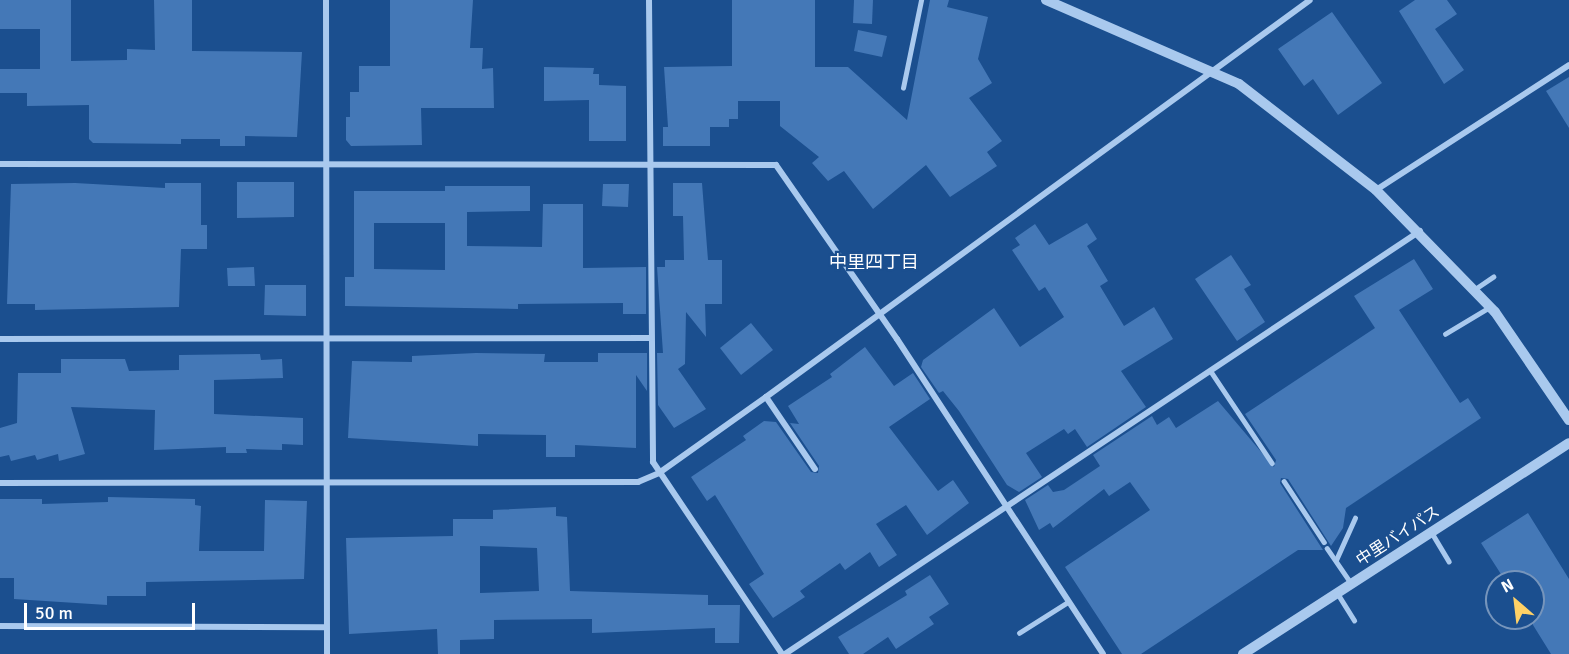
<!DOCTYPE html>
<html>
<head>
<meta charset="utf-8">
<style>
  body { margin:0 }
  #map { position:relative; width:1569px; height:654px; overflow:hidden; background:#1b4f8f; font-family:Signika,"Noto Sans JP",sans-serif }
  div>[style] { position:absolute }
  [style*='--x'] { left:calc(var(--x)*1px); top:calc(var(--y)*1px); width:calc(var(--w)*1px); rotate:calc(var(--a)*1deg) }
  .building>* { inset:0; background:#4478b7 }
  .service>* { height:4.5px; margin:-2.25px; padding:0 2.25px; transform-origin:2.25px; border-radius:2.25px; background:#a9c9ee }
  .minor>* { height:6px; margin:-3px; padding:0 3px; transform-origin:3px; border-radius:3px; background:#a9c9ee }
  .tertiary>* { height:10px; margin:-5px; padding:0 5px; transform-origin:5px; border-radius:5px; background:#a9c9ee }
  span { translate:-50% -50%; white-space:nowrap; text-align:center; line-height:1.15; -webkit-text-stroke:4.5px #1b4f8f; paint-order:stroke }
  .street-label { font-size:16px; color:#fff }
  .neighbourhood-label { font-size:18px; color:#fff }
  .north { position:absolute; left:1485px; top:570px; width:60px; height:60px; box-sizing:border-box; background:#1b4f8f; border:2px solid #7695bc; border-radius:50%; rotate:332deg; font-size:16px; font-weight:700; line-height:24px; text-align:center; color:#fff }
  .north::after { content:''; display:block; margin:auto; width:21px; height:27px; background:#ffd166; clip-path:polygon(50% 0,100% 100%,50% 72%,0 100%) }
  .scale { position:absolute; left:24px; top:603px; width:171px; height:27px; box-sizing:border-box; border:3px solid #fff; border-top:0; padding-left:8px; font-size:18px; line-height:21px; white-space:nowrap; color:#fff; -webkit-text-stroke:4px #1b4f8f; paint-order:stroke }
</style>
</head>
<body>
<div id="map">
  <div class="building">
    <i style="clip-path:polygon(0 0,71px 0,71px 61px,127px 60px,127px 49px,155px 50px,154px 0,192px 0,192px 51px,302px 52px,297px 137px,245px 136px,245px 146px,220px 146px,220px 139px,181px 139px,181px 144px,93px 143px,89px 139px,89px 105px,27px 106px,27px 93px,0 93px,0 69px,40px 69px,40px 29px,0 29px)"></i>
    <i style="clip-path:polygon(390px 0,473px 0,470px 48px,483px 48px,482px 69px,493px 68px,494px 108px,421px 108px,422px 145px,351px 146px,346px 140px,346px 117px,350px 117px,350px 92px,359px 92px,359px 66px,390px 66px)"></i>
    <i style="clip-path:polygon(732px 0,815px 0,815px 67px,848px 67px,907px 120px,930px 0,949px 0,947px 7px,988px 17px,978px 59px,992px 83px,969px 98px,1002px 141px,987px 152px,997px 166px,950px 197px,926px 165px,873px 209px,844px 171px,828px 181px,812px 163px,819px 157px,780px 126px,780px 101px,738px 101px,738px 119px,729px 119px,729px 127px,710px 127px,710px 146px,663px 146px,663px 127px,668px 127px,664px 67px,732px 66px)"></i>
    <i style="clip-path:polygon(854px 0,873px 0,872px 24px,853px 23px)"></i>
    <i style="clip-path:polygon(1415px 0,1447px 0,1457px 14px,1435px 29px,1464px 70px,1444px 84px,1399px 11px)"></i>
    <i style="clip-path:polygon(1332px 12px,1382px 83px,1338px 115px,1313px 79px,1304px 86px,1278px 49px)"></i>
    <i style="clip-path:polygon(858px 30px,887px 36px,882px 57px,854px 51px)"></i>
    <i style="clip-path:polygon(544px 67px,594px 68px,593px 74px,599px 74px,599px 85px,626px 86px,626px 141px,589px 141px,589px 100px,544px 101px)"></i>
    <i style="clip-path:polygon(1569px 77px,1569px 128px,1546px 91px)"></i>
    <i style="clip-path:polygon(237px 182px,294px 182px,294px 217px,237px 218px)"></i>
    <i style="clip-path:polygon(75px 183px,165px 188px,165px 183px,201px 183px,201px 225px,207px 225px,207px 249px,181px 249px,179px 307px,35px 310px,35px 304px,7px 304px,11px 184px)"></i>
    <i style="clip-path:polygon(673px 183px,702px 183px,708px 260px,722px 260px,722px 304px,705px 304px,706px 337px,686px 312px,685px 364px,678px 369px,706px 409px,674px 428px,658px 405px,657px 353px,663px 353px,657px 267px,665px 267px,665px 260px,684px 260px,683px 216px,673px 216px)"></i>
    <i style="clip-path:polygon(603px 184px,629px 184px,628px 207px,602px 206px)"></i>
    <i style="clip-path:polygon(evenodd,445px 186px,530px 186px,530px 211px,467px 212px,467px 246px,542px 247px,543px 204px,583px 204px,583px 268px,646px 267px,646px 314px,623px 314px,623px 303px,518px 304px,518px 309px,345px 306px,345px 277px,354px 277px,354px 191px,445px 191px,445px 186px,374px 223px,445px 223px,445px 270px,374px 269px,374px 223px)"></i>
    <i style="clip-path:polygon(1087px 223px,1097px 239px,1087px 246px,1108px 281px,1100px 286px,1124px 326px,1154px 307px,1173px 339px,1121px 371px,1146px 407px,1087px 447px,1075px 429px,1068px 434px,1064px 429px,1026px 453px,1042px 477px,1019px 492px,1007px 485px,959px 411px,943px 391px,939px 393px,921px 367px,923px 360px,994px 308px,1020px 347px,1064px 317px,1045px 287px,1039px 291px,1012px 250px,1020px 245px,1015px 238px,1035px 224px,1049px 245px)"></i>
    <i style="clip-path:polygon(1231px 255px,1251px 285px,1244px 289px,1265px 322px,1237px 341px,1195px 279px)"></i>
    <i style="clip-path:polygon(1414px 259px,1433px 289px,1399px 310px,1460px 403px,1468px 398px,1481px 418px,1346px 508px,1343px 528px,1331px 546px,1288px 479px,1281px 478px,1280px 483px,1323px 550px,1298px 550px,1141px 654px,1122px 654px,1065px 567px,1150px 510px,1130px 482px,1109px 496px,1104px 489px,1053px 528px,1050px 523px,1039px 530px,1025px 500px,1048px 485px,1053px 492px,1064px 490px,1100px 466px,1093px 455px,1152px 416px,1157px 425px,1169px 417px,1176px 428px,1218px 401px,1274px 467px,1276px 460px,1245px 414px,1375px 328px,1354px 296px)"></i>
    <i style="clip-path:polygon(254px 267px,255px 286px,228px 286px,227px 268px)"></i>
    <i style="clip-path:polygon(265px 285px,306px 285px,306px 316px,264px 315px)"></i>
    <i style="clip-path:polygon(751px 323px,773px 350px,741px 375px,720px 348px)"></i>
    <i style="clip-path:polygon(865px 347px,894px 386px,913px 373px,930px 399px,889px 427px,938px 491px,953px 480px,969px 503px,927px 535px,906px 505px,876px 524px,897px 555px,879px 567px,870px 552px,845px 570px,840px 563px,800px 591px,805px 597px,773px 618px,749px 584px,764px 574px,715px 495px,707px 501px,691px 477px,746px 440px,743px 436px,764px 421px,776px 422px,811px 472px,818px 473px,819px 466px,790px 423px,799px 424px,788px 406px,832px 377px,830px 374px)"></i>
    <i style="clip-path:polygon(476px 353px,545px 354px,544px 362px,598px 362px,598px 353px,647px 353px,647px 391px,636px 375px,636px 448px,575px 445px,575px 457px,546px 457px,546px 435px,478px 434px,478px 446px,348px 438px,352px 361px,412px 362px,412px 356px)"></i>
    <i style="clip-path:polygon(260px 354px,261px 360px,282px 359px,283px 378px,214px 380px,214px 414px,303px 418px,303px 445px,282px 444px,282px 450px,246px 449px,247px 453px,226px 453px,226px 447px,154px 450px,155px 410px,71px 407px,85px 454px,59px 461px,58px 454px,37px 460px,35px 455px,11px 461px,9px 455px,0 457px,0 428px,17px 423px,18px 373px,61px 373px,61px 359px,125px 359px,129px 371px,179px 370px,179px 355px)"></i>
    <i style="clip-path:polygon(108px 497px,195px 499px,195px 505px,201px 506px,199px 551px,264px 551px,265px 500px,307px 501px,304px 579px,146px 582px,146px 596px,107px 596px,107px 605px,14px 599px,14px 578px,0 578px,0 499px,42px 499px,42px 504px,108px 502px)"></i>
    <i style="clip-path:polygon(evenodd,556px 507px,556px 516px,567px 517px,570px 591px,708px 595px,708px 605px,740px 605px,739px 643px,715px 643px,715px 628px,592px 633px,592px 619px,494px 620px,494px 639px,460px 640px,460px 654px,438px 654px,437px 629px,349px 634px,346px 538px,453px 536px,453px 519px,493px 519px,493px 510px,556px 507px,480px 546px,537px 548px,539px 591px,480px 593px,480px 546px)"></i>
    <i style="clip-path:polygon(1528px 513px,1569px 579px,1569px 654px,1551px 654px,1533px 625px,1533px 582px,1506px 582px,1481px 543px)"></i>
    <i style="clip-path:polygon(930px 575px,949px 604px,929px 617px,934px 624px,896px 649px,888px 637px,863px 654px,849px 654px,838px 637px,907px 595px,905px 591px)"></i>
  </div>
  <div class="service">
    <i style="--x:903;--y:88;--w:90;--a:-78.4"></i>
    <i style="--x:1475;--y:289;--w:22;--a:-34"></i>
    <i style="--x:1445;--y:334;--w:52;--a:-31"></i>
    <i style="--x:1212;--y:373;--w:108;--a:56.3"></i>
    <i style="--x:1284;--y:481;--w:73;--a:56.7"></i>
    <i style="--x:1432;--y:533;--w:33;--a:59"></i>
    <i style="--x:1327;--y:548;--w:42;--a:55.6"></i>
    <i style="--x:1336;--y:560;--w:46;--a:-65.7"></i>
    <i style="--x:1338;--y:594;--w:31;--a:58"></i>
    <i style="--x:1019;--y:633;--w:58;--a:-32.3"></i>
  </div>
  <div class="minor">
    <i style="--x:326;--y:0;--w:654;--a:89.91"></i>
    <i style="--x:649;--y:0;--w:462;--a:89.5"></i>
    <i style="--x:653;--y:462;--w:231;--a:56.1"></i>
    <i style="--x:0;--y:164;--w:776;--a:0.07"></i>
    <i style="--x:776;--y:165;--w:212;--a:55.2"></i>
    <i style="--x:897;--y:339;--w:376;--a:56.8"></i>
    <i style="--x:1376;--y:190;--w:230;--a:-32.9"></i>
    <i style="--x:0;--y:339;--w:651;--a:-0.09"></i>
    <i style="--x:766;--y:397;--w:87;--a:55.8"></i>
    <i style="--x:0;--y:483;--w:638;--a:-0.09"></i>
    <i style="--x:638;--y:482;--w:23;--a:-23"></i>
    <i style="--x:659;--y:473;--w:131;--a:-35.4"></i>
    <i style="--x:766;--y:397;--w:673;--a:-36.12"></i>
    <i style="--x:0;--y:626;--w:325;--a:0.2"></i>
    <i style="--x:785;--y:654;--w:763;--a:-33.67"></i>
  </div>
  <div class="tertiary">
    <i style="--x:1046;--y:0;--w:210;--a:23.5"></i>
    <i style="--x:1239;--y:84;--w:173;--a:37.7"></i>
    <i style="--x:1376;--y:190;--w:170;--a:45.7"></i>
    <i style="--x:1495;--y:312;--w:131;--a:55.6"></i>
    <i style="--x:1243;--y:654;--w:388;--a:-32.9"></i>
  </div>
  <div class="street-label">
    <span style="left:1398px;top:536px;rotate:-33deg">中里バイパス</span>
  </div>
  <div class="neighbourhood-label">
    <span style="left:874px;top:262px">中里四丁目</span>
  </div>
  <div class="north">N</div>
  <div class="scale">50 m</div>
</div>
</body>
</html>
